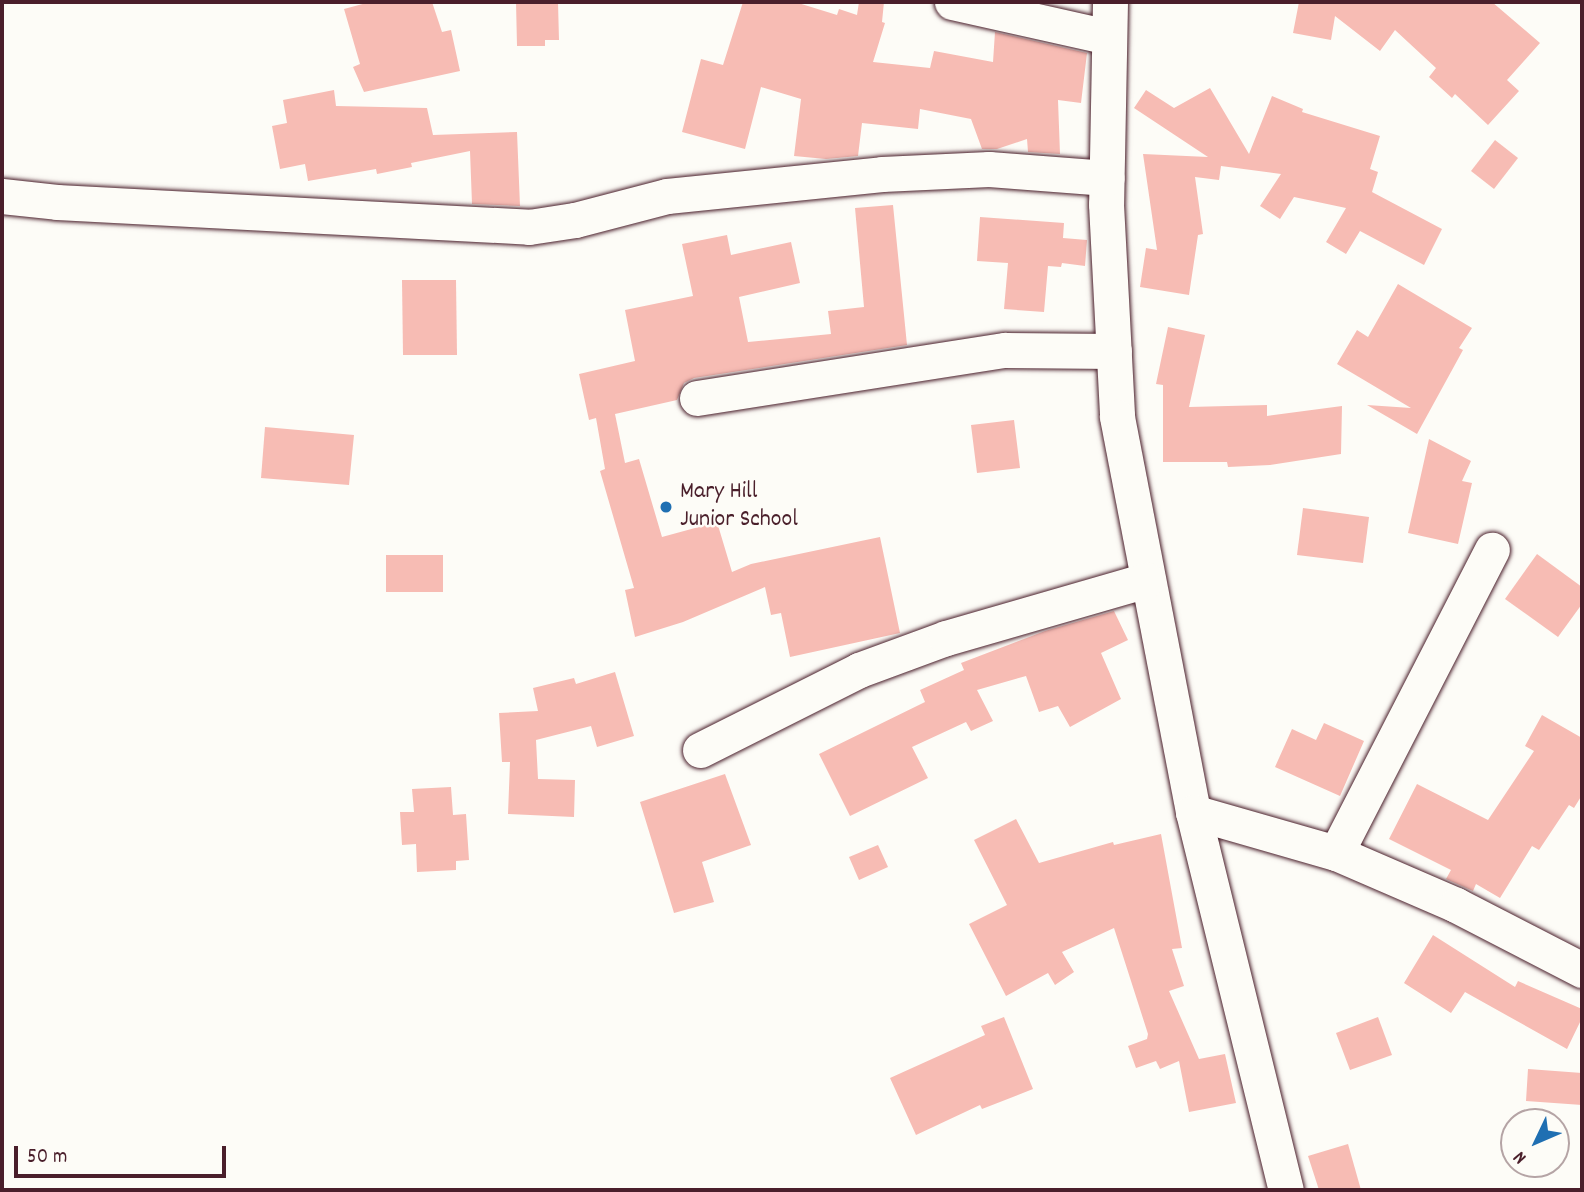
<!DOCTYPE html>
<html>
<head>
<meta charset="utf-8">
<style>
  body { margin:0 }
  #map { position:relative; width:1584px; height:1192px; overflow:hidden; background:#fdfcf7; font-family:Dekko,sans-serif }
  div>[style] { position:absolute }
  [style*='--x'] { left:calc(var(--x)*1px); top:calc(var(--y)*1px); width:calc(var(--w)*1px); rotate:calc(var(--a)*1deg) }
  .building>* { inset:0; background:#f7bcb4 }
  .roads { filter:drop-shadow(0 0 2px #4a1f2b) drop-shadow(0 0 2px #4a1f2b) }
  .minor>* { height:35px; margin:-17.5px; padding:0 17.5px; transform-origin:17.5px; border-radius:17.5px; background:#fdfcf7 }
  .dots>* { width:19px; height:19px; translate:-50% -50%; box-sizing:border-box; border:4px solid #fdfcf7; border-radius:50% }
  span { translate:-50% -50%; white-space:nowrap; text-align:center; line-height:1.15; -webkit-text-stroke:5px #fdfcf7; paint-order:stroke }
  .poi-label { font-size:24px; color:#4a1f2b }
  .left { translate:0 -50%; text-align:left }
  .frame { position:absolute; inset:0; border:4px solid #4a1f2b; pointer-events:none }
  .north { position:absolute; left:1500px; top:1108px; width:70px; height:70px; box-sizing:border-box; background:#fdfcf7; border:2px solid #b5a4a5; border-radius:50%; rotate:226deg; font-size:19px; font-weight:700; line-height:28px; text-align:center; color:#4a1f2b }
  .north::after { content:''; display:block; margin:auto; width:24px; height:32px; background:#1f6fb2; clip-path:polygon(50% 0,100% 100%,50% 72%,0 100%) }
  .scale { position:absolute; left:14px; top:1146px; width:212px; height:32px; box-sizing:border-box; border:4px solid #4a1f2b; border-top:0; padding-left:9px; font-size:21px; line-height:24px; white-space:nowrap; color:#4a1f2b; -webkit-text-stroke:5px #fdfcf7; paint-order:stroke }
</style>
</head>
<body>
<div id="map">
  <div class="building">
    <i style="clip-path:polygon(370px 2px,432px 2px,442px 32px,451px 30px,460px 71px,364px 92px,353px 67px,360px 64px,344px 9px)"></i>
    <i style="clip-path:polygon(516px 2px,558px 2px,559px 40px,545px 40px,545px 46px,517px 46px)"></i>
    <i style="clip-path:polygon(743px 2px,795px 2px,837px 15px,839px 9px,857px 15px,859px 2px,884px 2px,882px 22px,885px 23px,873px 62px,930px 68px,934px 51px,993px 62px,995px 32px,1087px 53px,1081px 103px,1058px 100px,1060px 154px,1028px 152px,1027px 139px,997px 149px,982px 149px,971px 119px,920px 109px,918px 129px,862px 123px,858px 156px,826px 159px,794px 156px,801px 99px,761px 87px,745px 149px,682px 132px,701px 59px,723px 65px)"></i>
    <i style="clip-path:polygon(1299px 2px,1492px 2px,1540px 43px,1507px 80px,1519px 91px,1488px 125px,1455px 94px,1452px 98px,1429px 77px,1436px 68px,1395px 30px,1380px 51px,1335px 16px,1331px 40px,1293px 33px)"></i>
    <i style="clip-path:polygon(1210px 88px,1249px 154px,1272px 96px,1303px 109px,1302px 112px,1380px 136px,1370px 169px,1378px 172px,1372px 192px,1442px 229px,1424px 265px,1360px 231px,1346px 254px,1326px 242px,1346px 208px,1294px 197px,1280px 219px,1260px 206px,1281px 174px,1221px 166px,1219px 180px,1195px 177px,1203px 234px,1198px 235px,1189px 295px,1140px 287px,1146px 248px,1157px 250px,1143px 154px,1208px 157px,1134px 108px,1146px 90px,1174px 108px)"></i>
    <i style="clip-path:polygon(334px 90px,336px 106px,427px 108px,433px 135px,517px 132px,520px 206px,472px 204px,470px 151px,411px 163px,412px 167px,377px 174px,376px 169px,308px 181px,305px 164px,280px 169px,272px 126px,287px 123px,283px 100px)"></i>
    <i style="clip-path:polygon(1495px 140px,1518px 158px,1494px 189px,1471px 171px)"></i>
    <i style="clip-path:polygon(893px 205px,907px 345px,694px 378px,684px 383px,677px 400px,615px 414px,625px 463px,639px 459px,662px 537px,717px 522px,732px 572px,751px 564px,880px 537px,900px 633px,790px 657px,781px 613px,771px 615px,765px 587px,683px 622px,635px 637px,625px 590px,634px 588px,600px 471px,605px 469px,596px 418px,589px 420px,579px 374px,635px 361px,625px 310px,693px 296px,682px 244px,727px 235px,731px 255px,791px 242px,800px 283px,739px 297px,748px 342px,831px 334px,828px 311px,864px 307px,855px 208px)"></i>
    <i style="clip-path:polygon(980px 217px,1064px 223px,1063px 238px,1087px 240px,1085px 266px,1062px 263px,1061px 267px,1048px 266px,1044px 312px,1004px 309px,1008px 263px,977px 261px)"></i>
    <i style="clip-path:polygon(402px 280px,456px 280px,457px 355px,403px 355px)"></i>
    <i style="clip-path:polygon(1398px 284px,1472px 328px,1459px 348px,1463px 350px,1417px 434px,1367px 405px,1411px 408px,1337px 364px,1357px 330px,1368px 337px)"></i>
    <i style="clip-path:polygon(1168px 327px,1205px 335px,1189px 407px,1267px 405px,1267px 416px,1342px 406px,1341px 454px,1270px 465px,1228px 467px,1227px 462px,1163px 462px,1163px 385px,1156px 384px)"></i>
    <i style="clip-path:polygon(1014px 420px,1020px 468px,977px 473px,971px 425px)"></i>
    <i style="clip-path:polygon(265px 427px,354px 435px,349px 485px,261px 478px)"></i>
    <i style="clip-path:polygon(1429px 439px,1471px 461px,1462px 481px,1472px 483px,1458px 544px,1408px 533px)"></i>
    <i style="clip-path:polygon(1303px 508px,1369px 517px,1363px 563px,1297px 555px)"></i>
    <i style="clip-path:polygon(1537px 554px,1582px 587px,1582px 604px,1558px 637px,1505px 599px)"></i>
    <i style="clip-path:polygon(386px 555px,443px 555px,443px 592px,386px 592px)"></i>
    <i style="clip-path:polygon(1114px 611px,1128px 640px,1101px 653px,1121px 699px,1070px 727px,1058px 706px,1039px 712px,1026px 676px,977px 690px,993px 721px,971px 731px,966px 722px,912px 747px,928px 778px,850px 816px,819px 754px,925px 702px,920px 690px,964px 670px,961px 663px,1045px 631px)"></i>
    <i style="clip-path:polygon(615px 672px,634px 736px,597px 747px,591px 726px,536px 740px,538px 779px,575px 780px,574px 817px,508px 814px,510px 762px,502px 762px,499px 713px,538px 711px,533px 688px,574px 678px,576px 684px)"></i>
    <i style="clip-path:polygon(1542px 715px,1582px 738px,1582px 795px,1574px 808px,1569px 805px,1539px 850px,1532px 846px,1500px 898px,1476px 884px,1473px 891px,1446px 879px,1451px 870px,1389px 839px,1417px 784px,1488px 820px,1534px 751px,1525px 746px)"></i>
    <i style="clip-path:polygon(1324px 723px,1364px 741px,1340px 796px,1275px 767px,1292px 729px,1316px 740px)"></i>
    <i style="clip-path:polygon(725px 774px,751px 845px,702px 862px,714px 902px,674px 913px,640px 802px)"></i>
    <i style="clip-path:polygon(451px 787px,453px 815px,466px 814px,469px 860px,456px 861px,456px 870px,417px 872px,416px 844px,402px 845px,400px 812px,414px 812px,412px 789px)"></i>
    <i style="clip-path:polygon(1016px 819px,1039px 863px,1113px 842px,1114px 845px,1161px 834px,1182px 948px,1172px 949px,1184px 986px,1169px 991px,1199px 1059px,1225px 1054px,1236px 1103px,1189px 1112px,1179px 1061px,1160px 1069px,1156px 1061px,1136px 1068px,1128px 1046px,1147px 1039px,1148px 1034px,1114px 928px,1062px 952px,1074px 972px,1055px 985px,1048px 973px,1006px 996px,969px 924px,1007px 905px,974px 840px)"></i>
    <i style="clip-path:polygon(878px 845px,888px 867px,859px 880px,849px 857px)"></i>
    <i style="clip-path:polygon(1433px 935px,1515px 987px,1518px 981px,1582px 1009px,1582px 1018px,1567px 1049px,1465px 992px,1451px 1013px,1404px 983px)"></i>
    <i style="clip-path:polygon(1004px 1017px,1033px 1089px,982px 1109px,980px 1105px,916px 1135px,890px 1078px,985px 1035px,981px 1026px)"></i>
    <i style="clip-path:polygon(1378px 1017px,1392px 1055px,1350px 1070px,1336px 1033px)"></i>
    <i style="clip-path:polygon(1528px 1069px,1582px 1073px,1582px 1105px,1526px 1101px)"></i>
    <i style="clip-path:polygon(1348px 1144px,1361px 1190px,1319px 1190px,1308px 1156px)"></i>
  </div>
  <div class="roads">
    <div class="minor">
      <i style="--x:952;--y:2;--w:160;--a:12.6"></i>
      <i style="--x:1110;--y:2;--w:202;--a:91.1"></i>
      <i style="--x:1106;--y:204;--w:213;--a:87"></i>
      <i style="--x:1117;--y:417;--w:402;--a:79.1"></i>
      <i style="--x:1193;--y:812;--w:389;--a:76.2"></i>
      <i style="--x:2;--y:196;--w:55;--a:6.2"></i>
      <i style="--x:57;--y:202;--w:473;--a:3"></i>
      <i style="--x:529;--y:227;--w:47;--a:-8.7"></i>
      <i style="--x:575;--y:220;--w:95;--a:-14.6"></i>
      <i style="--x:667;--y:196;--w:216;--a:-5.8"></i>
      <i style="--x:882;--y:174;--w:107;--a:-2.7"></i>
      <i style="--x:989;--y:169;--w:118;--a:4.4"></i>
      <i style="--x:697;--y:398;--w:312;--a:-8.9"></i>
      <i style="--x:1005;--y:350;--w:109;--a:0.5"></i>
      <i style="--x:700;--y:750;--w:178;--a:-26.7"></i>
      <i style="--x:859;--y:670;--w:93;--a:-20.2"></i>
      <i style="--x:946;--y:638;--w:209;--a:-16.1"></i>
      <i style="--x:1193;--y:812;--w:149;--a:16"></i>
      <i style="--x:1336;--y:853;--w:131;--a:23.4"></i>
      <i style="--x:1456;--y:905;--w:142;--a:27.3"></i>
      <i style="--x:1336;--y:853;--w:341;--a:-62.8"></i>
    </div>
  </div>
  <div class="dots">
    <i style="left:666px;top:507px;background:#1f6fb2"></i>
  </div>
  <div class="poi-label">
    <span class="left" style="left:680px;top:507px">Mary Hill<br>Junior School</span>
  </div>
  <div class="frame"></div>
  <div class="north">N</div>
  <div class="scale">50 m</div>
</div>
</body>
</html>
